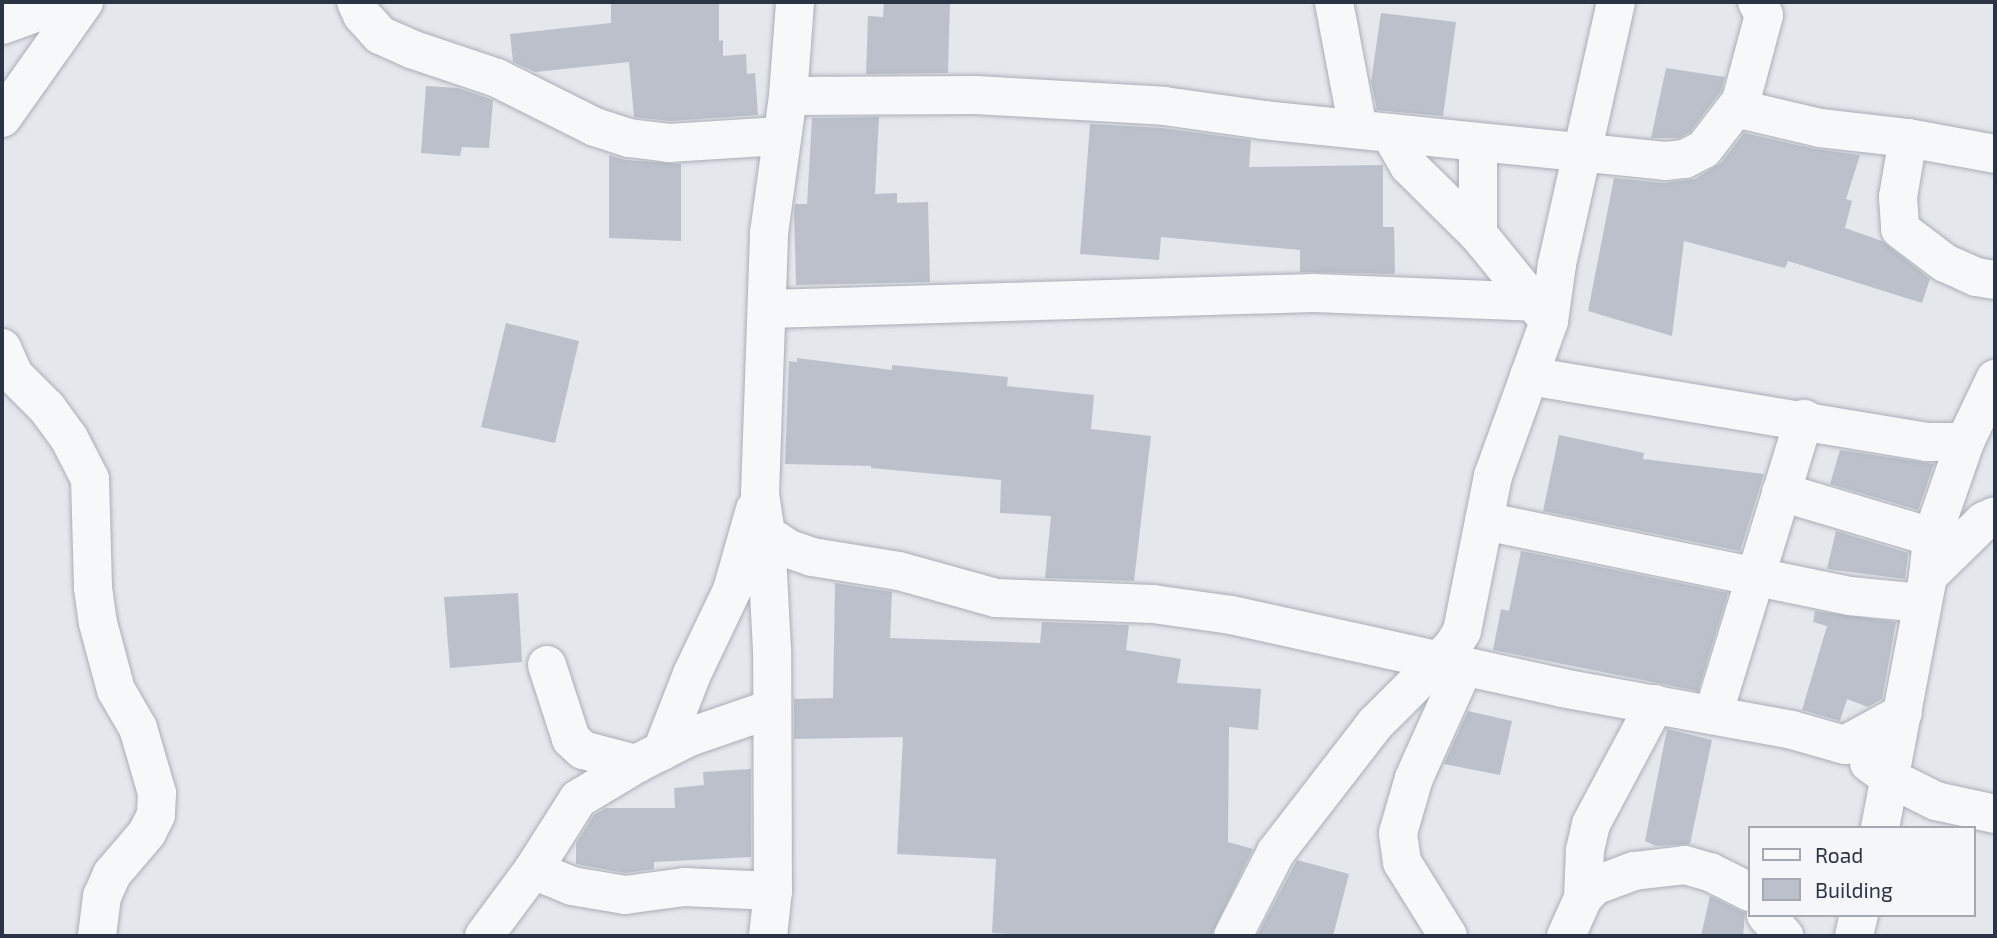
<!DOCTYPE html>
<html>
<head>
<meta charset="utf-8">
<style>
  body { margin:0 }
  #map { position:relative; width:1997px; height:938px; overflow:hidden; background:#e4e7ec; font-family:"Exo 2",sans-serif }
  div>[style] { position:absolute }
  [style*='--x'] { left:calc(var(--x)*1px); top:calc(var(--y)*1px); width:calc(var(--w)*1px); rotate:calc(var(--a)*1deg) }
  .building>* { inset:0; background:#bbc0ca }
  .roads { filter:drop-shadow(0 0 2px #a9aeb7) drop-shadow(0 0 2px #a9aeb7) }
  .street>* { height:38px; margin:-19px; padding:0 19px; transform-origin:19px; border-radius:19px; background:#f7f8fa }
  span { translate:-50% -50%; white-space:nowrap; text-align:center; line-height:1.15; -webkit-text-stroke:6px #f4f6f9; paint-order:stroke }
  .frame { position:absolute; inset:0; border:4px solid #2b3445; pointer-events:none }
  .legend { position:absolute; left:1748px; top:826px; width:228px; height:91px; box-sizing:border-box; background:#f4f6f9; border:2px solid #a4a8b1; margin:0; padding:9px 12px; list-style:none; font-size:21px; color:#2b3445 }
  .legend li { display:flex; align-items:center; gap:14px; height:35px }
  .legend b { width:35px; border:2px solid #a4a8b1 }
</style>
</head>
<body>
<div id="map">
  <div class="building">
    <i style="clip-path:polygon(611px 2px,719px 2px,719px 41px,723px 40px,723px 56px,746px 54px,747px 74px,755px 73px,758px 115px,670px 121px,634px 117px,629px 62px,535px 72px,513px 62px,510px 34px,611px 23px)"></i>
    <i style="clip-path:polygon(884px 2px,950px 2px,948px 73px,866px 74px,868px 16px,883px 17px)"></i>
    <i style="clip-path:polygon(1381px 13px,1456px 22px,1443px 116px,1377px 110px,1371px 82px)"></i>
    <i style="clip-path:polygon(1666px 68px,1725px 77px,1721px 91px,1690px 132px,1679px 138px,1651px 138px)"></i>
    <i style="clip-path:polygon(426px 86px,458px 88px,493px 100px,489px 148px,462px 147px,460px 156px,421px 153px)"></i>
    <i style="clip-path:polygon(879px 117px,875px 194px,897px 193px,897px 203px,928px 202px,930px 282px,796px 285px,794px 212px,795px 204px,807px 204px,812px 118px)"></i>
    <i style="clip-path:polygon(1090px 124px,1162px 128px,1251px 140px,1249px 167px,1383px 165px,1383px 227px,1394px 227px,1395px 274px,1300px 272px,1300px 250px,1161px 237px,1159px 260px,1080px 254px)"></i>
    <i style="clip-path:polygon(1744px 133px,1815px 149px,1860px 155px,1846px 199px,1852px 201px,1845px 228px,1882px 241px,1930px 279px,1922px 303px,1788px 261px,1785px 268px,1684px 241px,1672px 336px,1588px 311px,1614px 178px,1663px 183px,1695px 179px,1721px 163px)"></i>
    <i style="clip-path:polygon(609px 155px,626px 160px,681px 164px,681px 241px,609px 238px)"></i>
    <i style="clip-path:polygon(506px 323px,579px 341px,555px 443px,481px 427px)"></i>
    <i style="clip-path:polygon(797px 358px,892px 370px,892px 365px,1008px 377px,1007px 386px,1094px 395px,1091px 429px,1151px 436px,1134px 581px,1045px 578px,1051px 516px,1000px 513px,1001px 480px,871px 468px,871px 466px,785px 464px,789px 361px,797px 362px)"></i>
    <i style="clip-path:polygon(1559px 435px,1644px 453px,1643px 459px,1764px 474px,1740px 551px,1543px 511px)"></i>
    <i style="clip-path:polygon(1840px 450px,1934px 464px,1918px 510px,1830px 484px)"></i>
    <i style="clip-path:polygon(1836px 531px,1908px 553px,1905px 579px,1827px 569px)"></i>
    <i style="clip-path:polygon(1521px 551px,1728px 593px,1698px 691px,1493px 650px,1501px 609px,1509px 611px)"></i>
    <i style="clip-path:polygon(835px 583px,892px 592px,890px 638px,1040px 643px,1042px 622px,1129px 625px,1126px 650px,1181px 659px,1177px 683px,1261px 689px,1258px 730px,1229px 727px,1228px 842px,1253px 849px,1211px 936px,1043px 936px,992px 933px,996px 859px,897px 854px,903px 737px,794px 739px,794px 699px,833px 698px)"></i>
    <i style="clip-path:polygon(518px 593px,522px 662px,450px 668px,444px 597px)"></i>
    <i style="clip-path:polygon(1815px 611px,1896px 622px,1882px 699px,1868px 707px,1847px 699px,1840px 721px,1802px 710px,1827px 626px,1813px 622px)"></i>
    <i style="clip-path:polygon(1468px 711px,1512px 721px,1500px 775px,1444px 764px)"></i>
    <i style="clip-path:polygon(1667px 729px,1712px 740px,1690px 844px,1656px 846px,1645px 841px)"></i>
    <i style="clip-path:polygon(751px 769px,751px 857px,654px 862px,654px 869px,625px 873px,576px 864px,576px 843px,594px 815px,606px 808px,675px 808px,674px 788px,704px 785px,703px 772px)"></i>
    <i style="clip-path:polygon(1297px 860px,1349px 874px,1333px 936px,1257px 936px)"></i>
    <i style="clip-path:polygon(1710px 896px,1745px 913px,1743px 936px,1701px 936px)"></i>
  </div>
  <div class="roads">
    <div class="street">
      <i style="--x:356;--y:2;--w:14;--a:65"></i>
      <i style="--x:362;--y:15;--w:27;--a:48"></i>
      <i style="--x:380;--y:35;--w:34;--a:24"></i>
      <i style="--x:411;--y:49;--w:91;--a:18.6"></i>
      <i style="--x:497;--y:78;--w:110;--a:26.6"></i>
      <i style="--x:595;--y:127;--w:36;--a:18"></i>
      <i style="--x:629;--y:138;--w:40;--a:7.1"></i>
      <i style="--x:669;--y:143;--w:111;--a:-3.6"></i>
      <i style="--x:1334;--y:2;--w:129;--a:79.3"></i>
      <i style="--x:1757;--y:2;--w:15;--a:62"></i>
      <i style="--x:1764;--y:15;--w:89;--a:105"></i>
      <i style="--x:1741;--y:101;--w:12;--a:55"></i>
      <i style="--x:1748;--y:111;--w:74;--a:13.3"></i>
      <i style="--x:1820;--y:128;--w:89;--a:6.5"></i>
      <i style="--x:1908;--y:138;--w:88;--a:10.4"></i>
      <i style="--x:2;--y:25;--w:68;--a:-19.8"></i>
      <i style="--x:788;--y:96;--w:188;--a:-0.3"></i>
      <i style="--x:976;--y:95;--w:188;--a:3.3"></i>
      <i style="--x:1164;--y:106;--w:100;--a:8"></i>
      <i style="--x:1263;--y:120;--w:404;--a:5.8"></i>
      <i style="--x:1665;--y:161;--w:20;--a:-6"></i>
      <i style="--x:1685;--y:159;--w:21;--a:-28"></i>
      <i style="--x:1704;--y:149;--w:61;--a:-52.4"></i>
      <i style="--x:2;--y:118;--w:142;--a:-54.7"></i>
      <i style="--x:1390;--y:133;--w:38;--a:60"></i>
      <i style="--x:1409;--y:166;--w:97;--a:44.6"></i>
      <i style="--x:1478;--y:234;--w:104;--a:50.8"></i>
      <i style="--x:1908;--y:138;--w:60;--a:99.6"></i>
      <i style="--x:1898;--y:197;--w:32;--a:86"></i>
      <i style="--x:1900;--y:229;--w:56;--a:37.1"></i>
      <i style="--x:1945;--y:263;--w:34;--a:24"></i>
      <i style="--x:1976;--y:277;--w:19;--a:9"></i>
      <i style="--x:1478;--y:234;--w:91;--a:-90"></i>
      <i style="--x:768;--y:309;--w:546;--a:-1.68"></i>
      <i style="--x:1314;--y:293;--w:220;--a:2.3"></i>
      <i style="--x:2;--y:348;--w:30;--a:66"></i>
      <i style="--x:14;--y:375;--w:47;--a:45"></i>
      <i style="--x:47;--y:408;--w:37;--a:54"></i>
      <i style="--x:69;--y:438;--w:46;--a:62.9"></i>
      <i style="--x:90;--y:479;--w:109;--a:88.4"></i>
      <i style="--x:93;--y:588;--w:35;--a:82"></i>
      <i style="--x:98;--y:623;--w:69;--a:75"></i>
      <i style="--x:116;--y:690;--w:44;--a:59.9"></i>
      <i style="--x:138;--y:728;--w:68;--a:73.7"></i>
      <i style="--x:157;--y:793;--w:22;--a:93"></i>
      <i style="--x:156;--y:815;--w:20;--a:117"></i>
      <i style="--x:147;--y:833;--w:54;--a:130.5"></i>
      <i style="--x:112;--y:874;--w:24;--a:114"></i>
      <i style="--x:102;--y:896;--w:40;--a:97.1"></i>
      <i style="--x:1529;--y:376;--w:402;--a:9.4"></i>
      <i style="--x:1926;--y:442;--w:39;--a:0"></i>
      <i style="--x:1781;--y:492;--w:158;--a:16.6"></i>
      <i style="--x:1484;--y:521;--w:374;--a:11.6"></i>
      <i style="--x:1850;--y:596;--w:72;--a:5.6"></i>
      <i style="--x:766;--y:534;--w:27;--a:33"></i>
      <i style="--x:789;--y:549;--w:24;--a:19"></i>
      <i style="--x:812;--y:557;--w:88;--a:9.1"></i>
      <i style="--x:899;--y:571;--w:101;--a:15.6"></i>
      <i style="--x:996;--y:598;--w:157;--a:2.2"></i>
      <i style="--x:1153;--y:604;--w:79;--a:8"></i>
      <i style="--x:1231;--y:615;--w:339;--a:12.4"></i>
      <i style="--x:1562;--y:688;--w:234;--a:10.3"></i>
      <i style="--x:1792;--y:730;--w:55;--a:15.8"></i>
      <i style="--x:1845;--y:745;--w:66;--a:-28.9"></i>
      <i style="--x:1928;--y:576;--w:78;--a:-44.5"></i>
      <i style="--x:1984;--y:521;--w:12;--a:-24"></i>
      <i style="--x:547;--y:665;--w:78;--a:72"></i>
      <i style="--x:571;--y:739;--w:16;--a:43"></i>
      <i style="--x:583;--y:750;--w:55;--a:14.8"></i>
      <i style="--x:1713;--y:715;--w:310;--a:-72.9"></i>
      <i style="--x:662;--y:751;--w:83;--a:-68.7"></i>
      <i style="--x:692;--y:674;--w:93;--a:-64.5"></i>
      <i style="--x:732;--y:590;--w:84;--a:-74.1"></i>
      <i style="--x:1869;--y:763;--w:24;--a:36"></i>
      <i style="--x:1888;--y:777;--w:54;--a:26.6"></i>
      <i style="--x:1936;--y:801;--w:60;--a:12.4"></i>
      <i style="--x:1880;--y:828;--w:257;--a:-79.2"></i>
      <i style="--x:1928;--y:576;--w:39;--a:-84"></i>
      <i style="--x:1932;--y:537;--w:101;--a:-70.8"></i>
      <i style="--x:1965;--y:442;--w:70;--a:-64.5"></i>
      <i style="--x:533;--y:870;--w:42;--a:22.3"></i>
      <i style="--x:572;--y:886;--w:54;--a:9.6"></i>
      <i style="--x:625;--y:895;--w:60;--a:-7.7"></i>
      <i style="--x:684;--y:887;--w:89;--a:2.6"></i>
      <i style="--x:1583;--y:898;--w:48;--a:-87.6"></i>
      <i style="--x:1585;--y:850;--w:27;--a:-77"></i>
      <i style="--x:1591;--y:824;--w:136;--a:-61.9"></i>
      <i style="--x:1766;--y:915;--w:28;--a:49"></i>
      <i style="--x:484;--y:936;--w:82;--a:-53.4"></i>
      <i style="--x:533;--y:870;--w:84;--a:-57.6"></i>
      <i style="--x:578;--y:799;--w:68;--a:-31.1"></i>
      <i style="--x:636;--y:764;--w:59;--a:-27"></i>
      <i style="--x:689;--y:737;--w:87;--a:-18.9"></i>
      <i style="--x:768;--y:936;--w:45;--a:-83.7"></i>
      <i style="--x:773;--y:891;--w:241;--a:-90.2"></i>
      <i style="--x:772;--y:650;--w:116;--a:-93"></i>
      <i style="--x:766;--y:534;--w:40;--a:-98.5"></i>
      <i style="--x:760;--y:494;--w:261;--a:-88"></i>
      <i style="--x:769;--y:233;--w:138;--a:-82.1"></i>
      <i style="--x:788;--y:96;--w:94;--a:-85.7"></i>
      <i style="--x:1233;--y:936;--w:94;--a:-62.9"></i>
      <i style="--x:1276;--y:852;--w:162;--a:-52.3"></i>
      <i style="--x:1375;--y:724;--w:110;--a:-45"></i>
      <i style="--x:1453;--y:646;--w:17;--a:-59"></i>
      <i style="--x:1462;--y:631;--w:158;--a:-78.7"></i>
      <i style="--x:1493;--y:476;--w:165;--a:-70.1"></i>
      <i style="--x:1549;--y:321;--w:58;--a:-82"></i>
      <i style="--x:1557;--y:264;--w:269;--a:-77.3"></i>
      <i style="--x:1448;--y:936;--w:87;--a:-121.9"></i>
      <i style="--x:1402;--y:862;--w:29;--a:-98"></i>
      <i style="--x:1398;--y:833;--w:57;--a:-73.8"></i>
      <i style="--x:1414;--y:778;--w:122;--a:-65.8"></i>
      <i style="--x:1566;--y:936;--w:42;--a:-65.9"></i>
      <i style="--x:1583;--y:898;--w:16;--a:-47"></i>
      <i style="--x:1594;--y:886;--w:43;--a:-20.6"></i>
      <i style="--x:1634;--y:871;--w:51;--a:-6.7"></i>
      <i style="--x:1685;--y:865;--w:26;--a:16"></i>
      <i style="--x:1710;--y:872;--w:45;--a:26.6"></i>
      <i style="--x:1854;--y:936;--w:22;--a:-77"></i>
    </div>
  </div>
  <div class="frame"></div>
  <ul class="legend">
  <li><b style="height:9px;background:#f7f8fa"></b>Road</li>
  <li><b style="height:19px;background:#bbc0ca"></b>Building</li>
  </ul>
</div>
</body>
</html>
